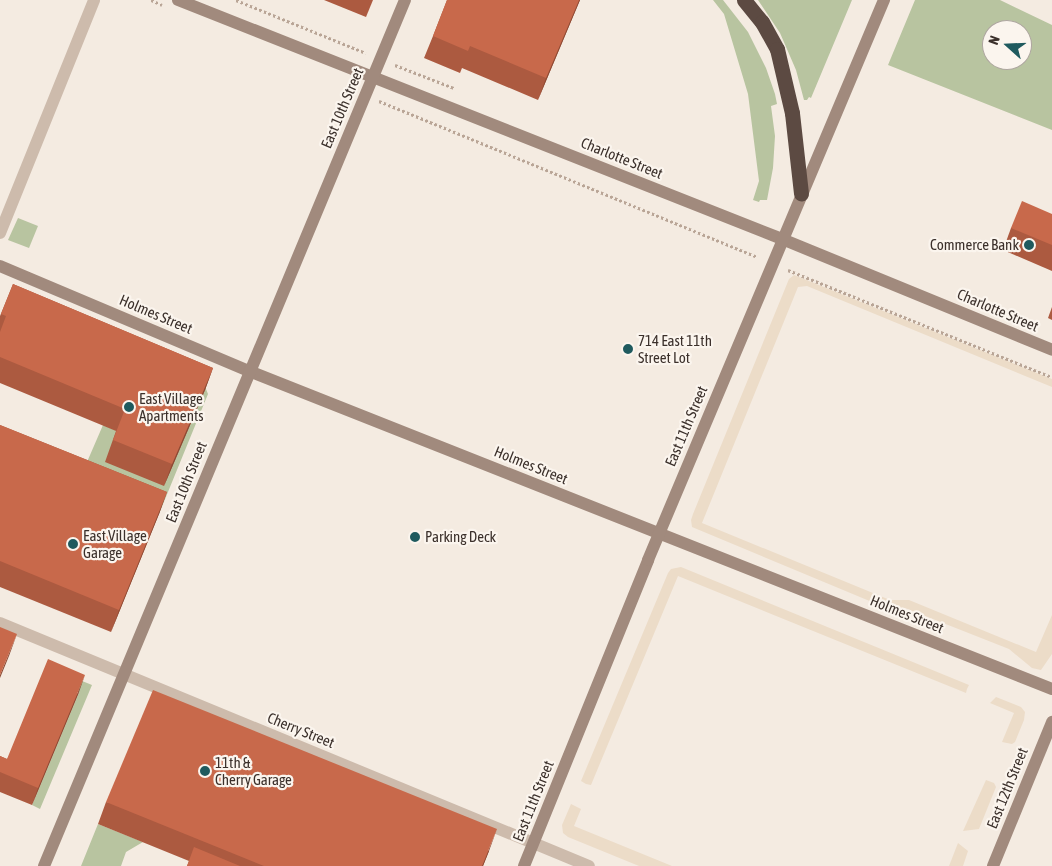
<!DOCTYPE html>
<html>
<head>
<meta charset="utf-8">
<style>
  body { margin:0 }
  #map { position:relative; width:1052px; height:866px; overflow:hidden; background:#f4ebe1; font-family:"Asap Condensed",sans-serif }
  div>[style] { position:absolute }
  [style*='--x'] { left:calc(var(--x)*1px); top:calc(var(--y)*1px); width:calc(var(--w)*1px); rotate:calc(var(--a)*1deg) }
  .green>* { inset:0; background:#b8c4a0 }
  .plaza>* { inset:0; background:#ecdcc8 }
  .path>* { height:3px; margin-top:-1.5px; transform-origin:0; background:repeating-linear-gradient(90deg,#b9a596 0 2.5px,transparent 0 5px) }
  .lane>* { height:12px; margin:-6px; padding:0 6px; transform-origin:6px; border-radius:6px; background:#cdbbac }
  .street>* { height:12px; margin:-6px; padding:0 6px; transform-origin:6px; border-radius:6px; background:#cdbbac }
  .secondary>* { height:12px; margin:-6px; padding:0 6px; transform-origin:6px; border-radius:6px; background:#a18a7d }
  .highway>* { height:15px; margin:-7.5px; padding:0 7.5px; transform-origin:7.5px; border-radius:7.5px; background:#5c4a42 }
  .wall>* { inset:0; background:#ac5a40 }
  .shaded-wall>* { inset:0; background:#8c4a34 }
  .building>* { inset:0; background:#c8694b }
  .dots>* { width:14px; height:14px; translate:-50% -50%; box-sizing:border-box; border:2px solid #fbf5ee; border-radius:50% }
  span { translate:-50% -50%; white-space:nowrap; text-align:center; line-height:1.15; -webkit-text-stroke:4.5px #fbf5ee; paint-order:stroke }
  .street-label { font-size:15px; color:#3b302b }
  .poi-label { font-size:15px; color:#3b302b }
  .right { translate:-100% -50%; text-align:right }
  .left { translate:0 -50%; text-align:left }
  .north { position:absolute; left:982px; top:20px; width:50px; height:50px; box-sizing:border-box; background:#fbf5ee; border:1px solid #aea6a0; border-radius:50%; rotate:290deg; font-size:14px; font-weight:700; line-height:20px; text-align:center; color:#3b302b }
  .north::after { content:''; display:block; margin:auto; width:18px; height:22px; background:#1f5a5e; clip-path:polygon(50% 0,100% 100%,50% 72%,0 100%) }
</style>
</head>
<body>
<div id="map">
  <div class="green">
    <i style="clip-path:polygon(713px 0,723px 0,748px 32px,766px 68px,775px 94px,777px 104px,771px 106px,775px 136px,773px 168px,767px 200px,760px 200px,759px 202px,753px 200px,759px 181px,748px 94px,724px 14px)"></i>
    <i style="clip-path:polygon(758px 0,852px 0,811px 98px,809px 97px,807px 100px,804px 100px,796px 70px,780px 33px)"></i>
    <i style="clip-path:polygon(evenodd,915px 0,1000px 0,1052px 25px,1052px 130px,888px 65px,915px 0,992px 30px,1022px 30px,1022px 60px,992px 60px,992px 30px)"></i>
    <i style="clip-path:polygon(18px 218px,38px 226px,29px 248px,8px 240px)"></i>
    <i style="clip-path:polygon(204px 384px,208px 394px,159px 514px,87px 462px,103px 425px,117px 431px)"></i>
    <i style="clip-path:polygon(55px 670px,92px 685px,40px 809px,32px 805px,79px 692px)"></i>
    <i style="clip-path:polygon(98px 824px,143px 842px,126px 852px,121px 866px,81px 866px)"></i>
  </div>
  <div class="plaza">
    <i style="clip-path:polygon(794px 275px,1052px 379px,1052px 387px,807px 286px,798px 287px,702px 523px,890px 600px,909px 600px,1036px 652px,1052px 615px,1052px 654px,1041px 670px,1032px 668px,1009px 649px,905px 608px,884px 607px,692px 527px,691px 520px,693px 514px,789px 279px)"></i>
    <i style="clip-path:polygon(681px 567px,969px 685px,967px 689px,966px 693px,678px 576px,591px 785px,586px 784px,581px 781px,668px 573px,671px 569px)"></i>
    <i style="clip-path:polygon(996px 697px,1021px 707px,1025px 712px,1024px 720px,1015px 742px,1012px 744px,1002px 742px,1014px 713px,990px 703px)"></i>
    <i style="clip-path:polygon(986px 780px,994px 783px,996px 787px,979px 829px,963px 831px)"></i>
    <i style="clip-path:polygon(571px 804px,581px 809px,574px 826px,672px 866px,639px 866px,568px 837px,563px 833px,562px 825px)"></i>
    <i style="clip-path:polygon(958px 843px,968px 851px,963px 866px,949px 866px)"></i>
  </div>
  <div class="path">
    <i style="--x:151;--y:0;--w:12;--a:24"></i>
    <i style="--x:236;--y:0;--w:140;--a:22.2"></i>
    <i style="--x:395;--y:65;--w:63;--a:21.3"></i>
    <i style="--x:379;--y:101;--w:409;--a:22.4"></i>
    <i style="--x:788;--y:270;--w:285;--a:22.1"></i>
  </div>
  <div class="lane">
    <i style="--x:0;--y:233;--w:251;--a:-68"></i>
  </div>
  <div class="street">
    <i style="--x:0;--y:623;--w:637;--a:22.42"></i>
  </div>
  <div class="secondary">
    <i style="--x:178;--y:0;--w:650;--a:21.59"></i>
    <i style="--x:782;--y:239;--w:292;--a:22.3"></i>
    <i style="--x:0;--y:266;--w:270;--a:22.9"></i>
    <i style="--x:249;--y:371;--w:864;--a:21.6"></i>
    <i style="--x:44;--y:866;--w:938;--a:-67.37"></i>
    <i style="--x:524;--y:866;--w:330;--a:-67.9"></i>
    <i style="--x:648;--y:560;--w:608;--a:-67.15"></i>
    <i style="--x:993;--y:866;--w:156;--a:-67.7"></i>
  </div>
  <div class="highway">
    <i style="--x:744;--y:0;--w:28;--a:51"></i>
    <i style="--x:762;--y:22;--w:31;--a:61"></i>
    <i style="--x:777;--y:49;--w:66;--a:76.8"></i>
    <i style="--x:792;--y:113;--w:81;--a:83.6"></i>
  </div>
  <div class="wall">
    <i style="clip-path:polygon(324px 0,373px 0,366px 17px)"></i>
    <i style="clip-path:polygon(447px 0,580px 0,538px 100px,462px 68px,460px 73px,424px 58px,433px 36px)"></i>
    <i style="clip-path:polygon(1052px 214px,1052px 271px,1003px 250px,1011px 228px)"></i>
    <i style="clip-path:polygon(13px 284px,213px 368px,205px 390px,164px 486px,105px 462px,116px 431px,0 383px,0 316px)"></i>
    <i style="clip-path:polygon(1052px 307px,1052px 320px,1048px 318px)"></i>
    <i style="clip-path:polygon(0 425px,167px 492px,159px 514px,111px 632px,0 587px)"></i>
    <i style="clip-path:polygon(79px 692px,32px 805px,0 792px,0 756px,7px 759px)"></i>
    <i style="clip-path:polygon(106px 802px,489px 851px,483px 866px,187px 866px,189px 861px,98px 824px)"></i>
  </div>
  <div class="shaded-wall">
    <i style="clip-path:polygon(579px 0,580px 0,538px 100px,546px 78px)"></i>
    <i style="clip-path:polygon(213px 368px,205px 390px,164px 486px,172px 464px)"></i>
    <i style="clip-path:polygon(167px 492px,159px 514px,111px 632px,119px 610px)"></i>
    <i style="clip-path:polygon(17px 634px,9px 656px,0 678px,0 675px)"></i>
    <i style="clip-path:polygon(85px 675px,79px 692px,32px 805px,38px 788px)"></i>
    <i style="clip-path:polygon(497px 829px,489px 851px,483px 866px,482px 866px)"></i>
  </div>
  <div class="building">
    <i style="clip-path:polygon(447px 0,579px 0,546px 78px,470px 46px,468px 51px,433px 36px)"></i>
    <i style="clip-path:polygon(1022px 201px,1052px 214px,1052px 245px,1011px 228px)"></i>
    <i style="clip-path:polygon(13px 284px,213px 368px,172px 464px,113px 440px,125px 409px,0 357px,0 332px,6px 316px,1px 314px)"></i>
    <i style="clip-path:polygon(0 425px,167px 492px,119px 610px,0 561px)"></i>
    <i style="clip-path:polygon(0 627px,17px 634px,0 675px)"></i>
    <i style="clip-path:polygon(48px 659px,85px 675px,38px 788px,0 772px,0 756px,7px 759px)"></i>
    <i style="clip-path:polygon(153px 690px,497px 829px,482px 866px,264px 866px,106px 802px)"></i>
    <i style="clip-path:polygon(194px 847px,240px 866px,187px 866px)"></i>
  </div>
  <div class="dots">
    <i style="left:1029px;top:245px;background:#1f5a5e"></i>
    <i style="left:628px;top:349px;background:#1f5a5e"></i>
    <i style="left:129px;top:407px;background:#1f5a5e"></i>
    <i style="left:415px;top:537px;background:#1f5a5e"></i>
    <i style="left:73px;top:544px;background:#1f5a5e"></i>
    <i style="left:205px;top:771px;background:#1f5a5e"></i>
  </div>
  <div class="street-label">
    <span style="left:342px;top:108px;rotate:-67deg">East 10th Street</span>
    <span style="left:622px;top:158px;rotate:22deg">Charlotte Street</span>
    <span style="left:998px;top:310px;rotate:23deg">Charlotte Street</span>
    <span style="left:156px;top:314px;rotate:23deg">Holmes Street</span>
    <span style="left:686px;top:426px;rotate:-67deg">East 11th Street</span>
    <span style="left:531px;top:465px;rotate:22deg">Holmes Street</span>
    <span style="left:186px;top:482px;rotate:-68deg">East 10th Street</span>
    <span style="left:907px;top:614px;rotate:22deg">Holmes Street</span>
    <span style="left:301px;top:730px;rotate:22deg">Cherry Street</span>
    <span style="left:1007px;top:788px;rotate:-68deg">East 12th Street</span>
    <span style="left:533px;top:801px;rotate:-68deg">East 11th Street</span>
  </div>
  <div class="poi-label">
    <span class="right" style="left:1019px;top:245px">Commerce Bank</span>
    <span class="left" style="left:638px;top:349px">714 East 11th<br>Street Lot</span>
    <span class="left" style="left:139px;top:407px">East Village<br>Apartments</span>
    <span class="left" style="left:83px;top:544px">East Village<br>Garage</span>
    <span class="left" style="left:425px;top:537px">Parking Deck</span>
    <span class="left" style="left:215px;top:771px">11th &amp;<br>Cherry Garage</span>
  </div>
  <div class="north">N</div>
</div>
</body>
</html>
